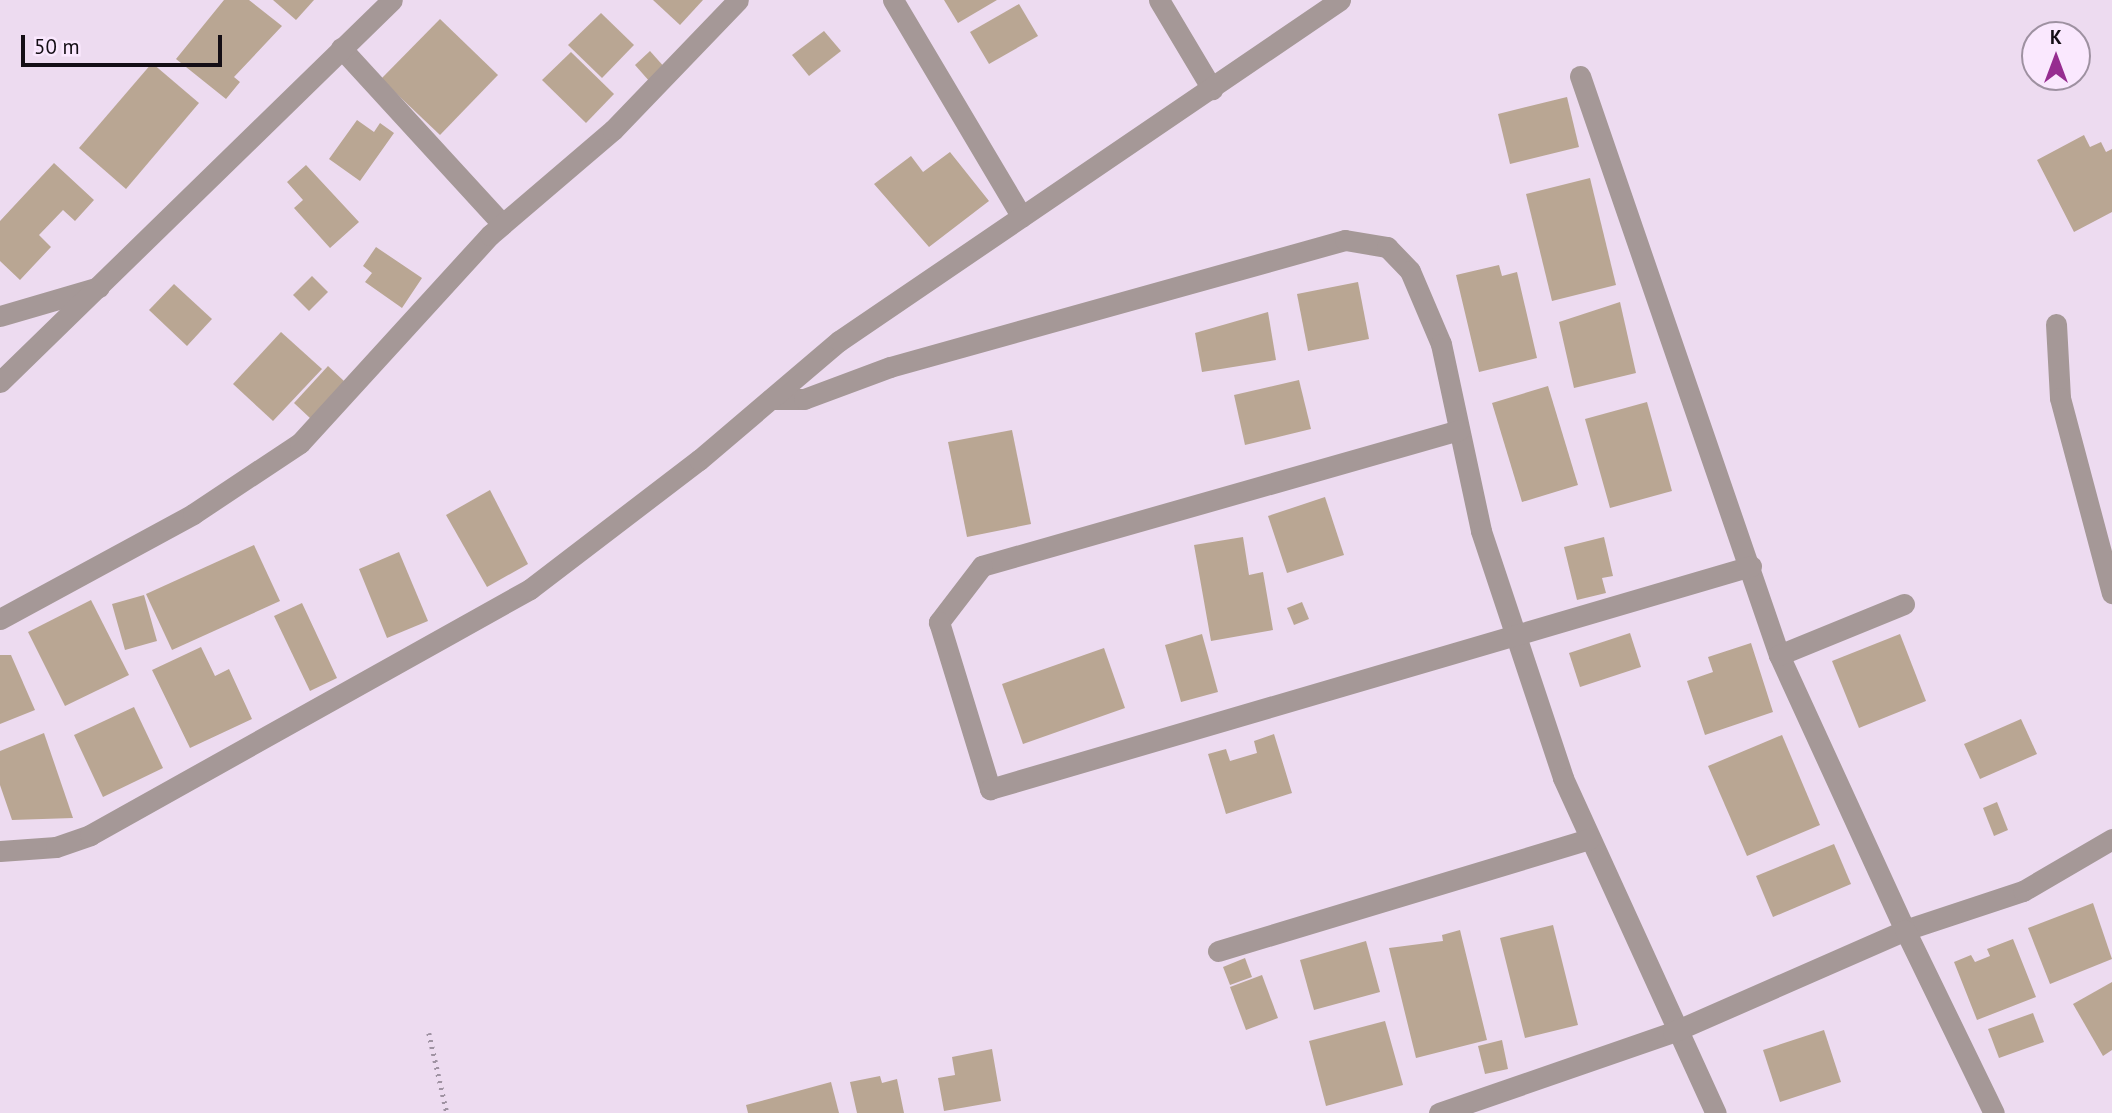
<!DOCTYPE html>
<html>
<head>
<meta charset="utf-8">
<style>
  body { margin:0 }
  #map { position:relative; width:2112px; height:1113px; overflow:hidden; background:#eddbf0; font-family:"PT Sans",sans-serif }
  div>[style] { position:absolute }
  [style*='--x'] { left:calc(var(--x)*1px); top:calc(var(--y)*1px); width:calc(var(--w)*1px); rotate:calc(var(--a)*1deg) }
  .building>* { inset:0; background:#b9a693 }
  .path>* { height:4.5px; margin-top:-2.25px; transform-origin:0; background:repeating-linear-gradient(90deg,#9f92a2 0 2px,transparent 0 7px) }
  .minor>* { height:21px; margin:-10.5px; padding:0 10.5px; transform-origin:10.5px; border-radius:10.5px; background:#a59897 }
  span { translate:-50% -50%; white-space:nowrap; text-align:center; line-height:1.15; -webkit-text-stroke:6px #fae8fe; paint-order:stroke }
  .north { position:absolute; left:2021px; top:21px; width:70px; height:70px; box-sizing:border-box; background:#fae8fe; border:2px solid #9e91a1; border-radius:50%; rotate:0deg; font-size:19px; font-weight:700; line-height:28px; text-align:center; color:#140e15 }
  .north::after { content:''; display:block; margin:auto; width:24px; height:32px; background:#962d90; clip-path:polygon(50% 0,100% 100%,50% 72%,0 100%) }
  .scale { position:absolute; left:21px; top:35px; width:201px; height:32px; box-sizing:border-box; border:4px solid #140e15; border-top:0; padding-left:9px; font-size:21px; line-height:24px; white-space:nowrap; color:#140e15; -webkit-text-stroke:5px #fae8fe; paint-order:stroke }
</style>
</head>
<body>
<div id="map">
  <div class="building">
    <i style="clip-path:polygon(224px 0,249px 0,282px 26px,234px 77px,240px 82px,226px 99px,176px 59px)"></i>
    <i style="clip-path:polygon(273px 0,314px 0,296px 20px)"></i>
    <i style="clip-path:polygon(653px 0,703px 0,680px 25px)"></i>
    <i style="clip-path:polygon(944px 0,997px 0,958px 23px)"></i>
    <i style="clip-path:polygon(1019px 4px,1038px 36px,989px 64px,970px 32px)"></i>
    <i style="clip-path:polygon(601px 13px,634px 45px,602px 78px,568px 45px)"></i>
    <i style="clip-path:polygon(440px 19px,498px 75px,440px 135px,381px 79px)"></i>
    <i style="clip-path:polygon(824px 31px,841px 51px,809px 76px,792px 55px)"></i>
    <i style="clip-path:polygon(650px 51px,666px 69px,650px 82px,635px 65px)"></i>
    <i style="clip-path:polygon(571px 52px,614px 94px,586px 123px,542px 80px)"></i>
    <i style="clip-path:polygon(152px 63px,199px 103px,126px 189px,79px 148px)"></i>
    <i style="clip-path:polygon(1567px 97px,1579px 147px,1510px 164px,1498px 114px)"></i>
    <i style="clip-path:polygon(357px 120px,374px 132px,380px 123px,394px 133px,360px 181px,329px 159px)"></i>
    <i style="clip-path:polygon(2084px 135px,2090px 147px,2101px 142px,2106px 152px,2112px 149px,2112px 212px,2074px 232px,2037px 160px)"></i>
    <i style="clip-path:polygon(950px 152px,989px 201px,929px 247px,874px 184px,911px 156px,923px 172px)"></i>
    <i style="clip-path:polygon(54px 163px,94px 200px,75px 221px,63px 210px,39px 235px,51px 247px,20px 280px,0 261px,0 221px)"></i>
    <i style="clip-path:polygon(306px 165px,359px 222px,330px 248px,294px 208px,303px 200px,287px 182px)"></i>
    <i style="clip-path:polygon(1590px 178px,1616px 285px,1552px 301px,1526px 194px)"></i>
    <i style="clip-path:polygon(376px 247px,422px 278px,402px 308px,365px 282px,372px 273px,363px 266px)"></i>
    <i style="clip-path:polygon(1499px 265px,1502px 276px,1517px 272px,1537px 358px,1479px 372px,1456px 275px)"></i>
    <i style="clip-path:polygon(312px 276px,328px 292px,309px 311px,293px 295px)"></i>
    <i style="clip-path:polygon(1358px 282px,1369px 339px,1308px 351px,1297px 294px)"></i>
    <i style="clip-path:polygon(174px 284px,212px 319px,187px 346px,149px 310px)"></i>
    <i style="clip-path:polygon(1620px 302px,1636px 373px,1574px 388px,1559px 322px)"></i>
    <i style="clip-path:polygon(1268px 312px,1276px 360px,1202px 372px,1195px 333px)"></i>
    <i style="clip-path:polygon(281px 332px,322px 369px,273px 421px,233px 384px)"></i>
    <i style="clip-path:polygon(328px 366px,345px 382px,311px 419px,294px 403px)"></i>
    <i style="clip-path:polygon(1299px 380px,1311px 429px,1245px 445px,1234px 395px)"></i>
    <i style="clip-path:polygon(1548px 386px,1578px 485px,1522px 502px,1492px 403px)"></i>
    <i style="clip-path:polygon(1647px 402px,1672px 491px,1610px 508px,1585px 419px)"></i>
    <i style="clip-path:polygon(1012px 430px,1031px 524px,967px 537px,948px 442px)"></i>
    <i style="clip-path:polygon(490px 490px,528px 564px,487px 587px,446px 515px)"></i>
    <i style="clip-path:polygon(1325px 497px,1344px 555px,1287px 573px,1268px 516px)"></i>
    <i style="clip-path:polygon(1243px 537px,1249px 575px,1263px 572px,1273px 630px,1211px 641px,1194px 545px)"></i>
    <i style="clip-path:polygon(1604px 537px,1613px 576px,1602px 578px,1606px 593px,1577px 600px,1564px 547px)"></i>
    <i style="clip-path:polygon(254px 545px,280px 601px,172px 650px,146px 594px)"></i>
    <i style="clip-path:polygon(399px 552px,428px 621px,387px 638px,359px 569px)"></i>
    <i style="clip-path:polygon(144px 595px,157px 641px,125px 650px,112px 604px)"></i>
    <i style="clip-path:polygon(91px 600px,129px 675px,65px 706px,28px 632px)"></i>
    <i style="clip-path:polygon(1302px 602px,1309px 619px,1294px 625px,1287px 608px)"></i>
    <i style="clip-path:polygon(302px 603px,337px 678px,310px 691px,274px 616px)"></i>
    <i style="clip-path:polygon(1630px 633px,1641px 667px,1580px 687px,1569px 653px)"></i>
    <i style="clip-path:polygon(1202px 634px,1218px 692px,1181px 702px,1165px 645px)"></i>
    <i style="clip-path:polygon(1900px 634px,1926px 701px,1859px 728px,1832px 661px)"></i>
    <i style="clip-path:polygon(1751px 643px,1773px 712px,1705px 735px,1687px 681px,1713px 672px,1708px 657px)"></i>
    <i style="clip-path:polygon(201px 647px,215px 676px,229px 669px,252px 719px,190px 748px,152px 670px)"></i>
    <i style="clip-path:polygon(1104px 648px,1125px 708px,1023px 744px,1002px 684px)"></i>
    <i style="clip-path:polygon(0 655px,11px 655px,35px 710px,0 724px)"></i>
    <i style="clip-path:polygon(134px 707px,163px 768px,103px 797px,74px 735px)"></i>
    <i style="clip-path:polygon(2021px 719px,2037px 754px,1980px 779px,1964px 744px)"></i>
    <i style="clip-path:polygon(44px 733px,73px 818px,12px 820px,0 785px,0 751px)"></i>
    <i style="clip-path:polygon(1274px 734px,1292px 793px,1226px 814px,1208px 754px,1226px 749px,1230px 761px,1257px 753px,1254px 741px)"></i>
    <i style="clip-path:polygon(1782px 735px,1820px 825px,1747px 856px,1708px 766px)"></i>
    <i style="clip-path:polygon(1997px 802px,2008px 830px,1994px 836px,1983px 808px)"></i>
    <i style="clip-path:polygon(1834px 844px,1851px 884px,1773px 917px,1756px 876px)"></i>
    <i style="clip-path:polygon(2093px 903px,2112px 959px,2050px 984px,2028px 928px)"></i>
    <i style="clip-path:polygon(1553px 925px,1578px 1025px,1525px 1038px,1500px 938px)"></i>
    <i style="clip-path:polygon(1460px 930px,1487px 1040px,1416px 1058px,1389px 948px,1443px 941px,1442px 935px)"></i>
    <i style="clip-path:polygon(2013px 939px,2036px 997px,1977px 1020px,1954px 962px,1971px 955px,1975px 962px,1990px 956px,1987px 949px)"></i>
    <i style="clip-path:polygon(1366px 941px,1380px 992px,1314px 1010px,1300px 960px)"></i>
    <i style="clip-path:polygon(1245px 958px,1252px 977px,1230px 985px,1223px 967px)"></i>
    <i style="clip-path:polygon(1262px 975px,1278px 1018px,1246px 1030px,1230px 987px)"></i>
    <i style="clip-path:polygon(2112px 982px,2112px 1050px,2103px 1056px,2073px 1004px)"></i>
    <i style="clip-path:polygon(2033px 1013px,2044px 1042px,1999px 1058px,1988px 1029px)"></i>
    <i style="clip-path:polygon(1385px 1021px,1403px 1085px,1326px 1106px,1309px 1041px)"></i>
    <i style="clip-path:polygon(1824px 1030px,1841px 1082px,1780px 1102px,1763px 1050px)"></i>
    <i style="clip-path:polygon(1502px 1040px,1508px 1069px,1485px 1074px,1478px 1046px)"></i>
    <i style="clip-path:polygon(992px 1049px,1001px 1101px,944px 1111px,938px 1078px,955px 1075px,952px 1057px)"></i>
    <i style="clip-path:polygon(880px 1076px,882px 1083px,897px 1079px,904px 1113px,857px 1113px,850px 1082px)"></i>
    <i style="clip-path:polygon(831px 1082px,839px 1113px,748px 1113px,746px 1105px)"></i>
  </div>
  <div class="path">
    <i style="--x:429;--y:1033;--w:82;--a:77.3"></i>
  </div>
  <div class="minor">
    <i style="--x:893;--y:0;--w:252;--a:59.3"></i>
    <i style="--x:1159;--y:0;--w:104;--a:59.2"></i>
    <i style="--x:341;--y:48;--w:239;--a:47.5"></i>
    <i style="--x:1580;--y:76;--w:612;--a:71.03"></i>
    <i style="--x:1779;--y:655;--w:302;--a:65.4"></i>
    <i style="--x:1905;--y:930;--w:124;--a:-18.3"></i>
    <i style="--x:2023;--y:891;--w:103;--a:-30.3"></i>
    <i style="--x:0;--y:316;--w:103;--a:-16.3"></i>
    <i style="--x:2056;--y:324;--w:74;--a:86.9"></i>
    <i style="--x:2060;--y:398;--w:202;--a:75.1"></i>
    <i style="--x:0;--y:382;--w:547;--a:-44.26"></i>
    <i style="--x:771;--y:399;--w:33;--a:0"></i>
    <i style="--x:804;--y:399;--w:92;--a:-20.4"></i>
    <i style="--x:890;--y:367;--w:472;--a:-15.6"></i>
    <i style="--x:1345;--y:240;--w:43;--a:9.5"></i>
    <i style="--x:1387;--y:247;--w:33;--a:46"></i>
    <i style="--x:1410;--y:271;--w:79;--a:67"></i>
    <i style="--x:1441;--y:344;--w:191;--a:77.9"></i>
    <i style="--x:1481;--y:531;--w:260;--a:71.6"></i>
    <i style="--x:1563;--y:778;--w:368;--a:65.5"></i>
    <i style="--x:1459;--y:430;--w:496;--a:164.1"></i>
    <i style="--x:982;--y:566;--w:71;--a:127.5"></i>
    <i style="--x:939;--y:622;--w:175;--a:73"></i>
    <i style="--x:990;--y:789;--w:793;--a:-16.33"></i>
    <i style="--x:0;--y:619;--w:220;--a:-28.5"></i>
    <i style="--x:193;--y:514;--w:128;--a:-33.6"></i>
    <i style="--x:300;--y:443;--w:282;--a:-47.6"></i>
    <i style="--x:490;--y:235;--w:162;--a:-40.5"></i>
    <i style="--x:613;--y:130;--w:180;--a:-46.1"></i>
    <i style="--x:1779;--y:655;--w:135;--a:-22.2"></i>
    <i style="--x:0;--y:851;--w:56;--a:-4.1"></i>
    <i style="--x:56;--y:847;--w:36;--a:-19"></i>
    <i style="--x:90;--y:835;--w:504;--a:-29.21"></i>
    <i style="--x:530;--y:589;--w:213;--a:-37.4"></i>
    <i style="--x:699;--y:460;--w:184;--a:-40.4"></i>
    <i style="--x:839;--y:341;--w:606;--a:-34.24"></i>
    <i style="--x:1218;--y:951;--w:388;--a:-16.8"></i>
    <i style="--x:1439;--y:1113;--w:248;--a:-19.1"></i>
    <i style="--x:1673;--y:1032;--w:253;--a:-23.7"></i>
    <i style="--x:1905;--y:930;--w:203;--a:64.1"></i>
  </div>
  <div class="north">K</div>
  <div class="scale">50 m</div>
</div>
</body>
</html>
